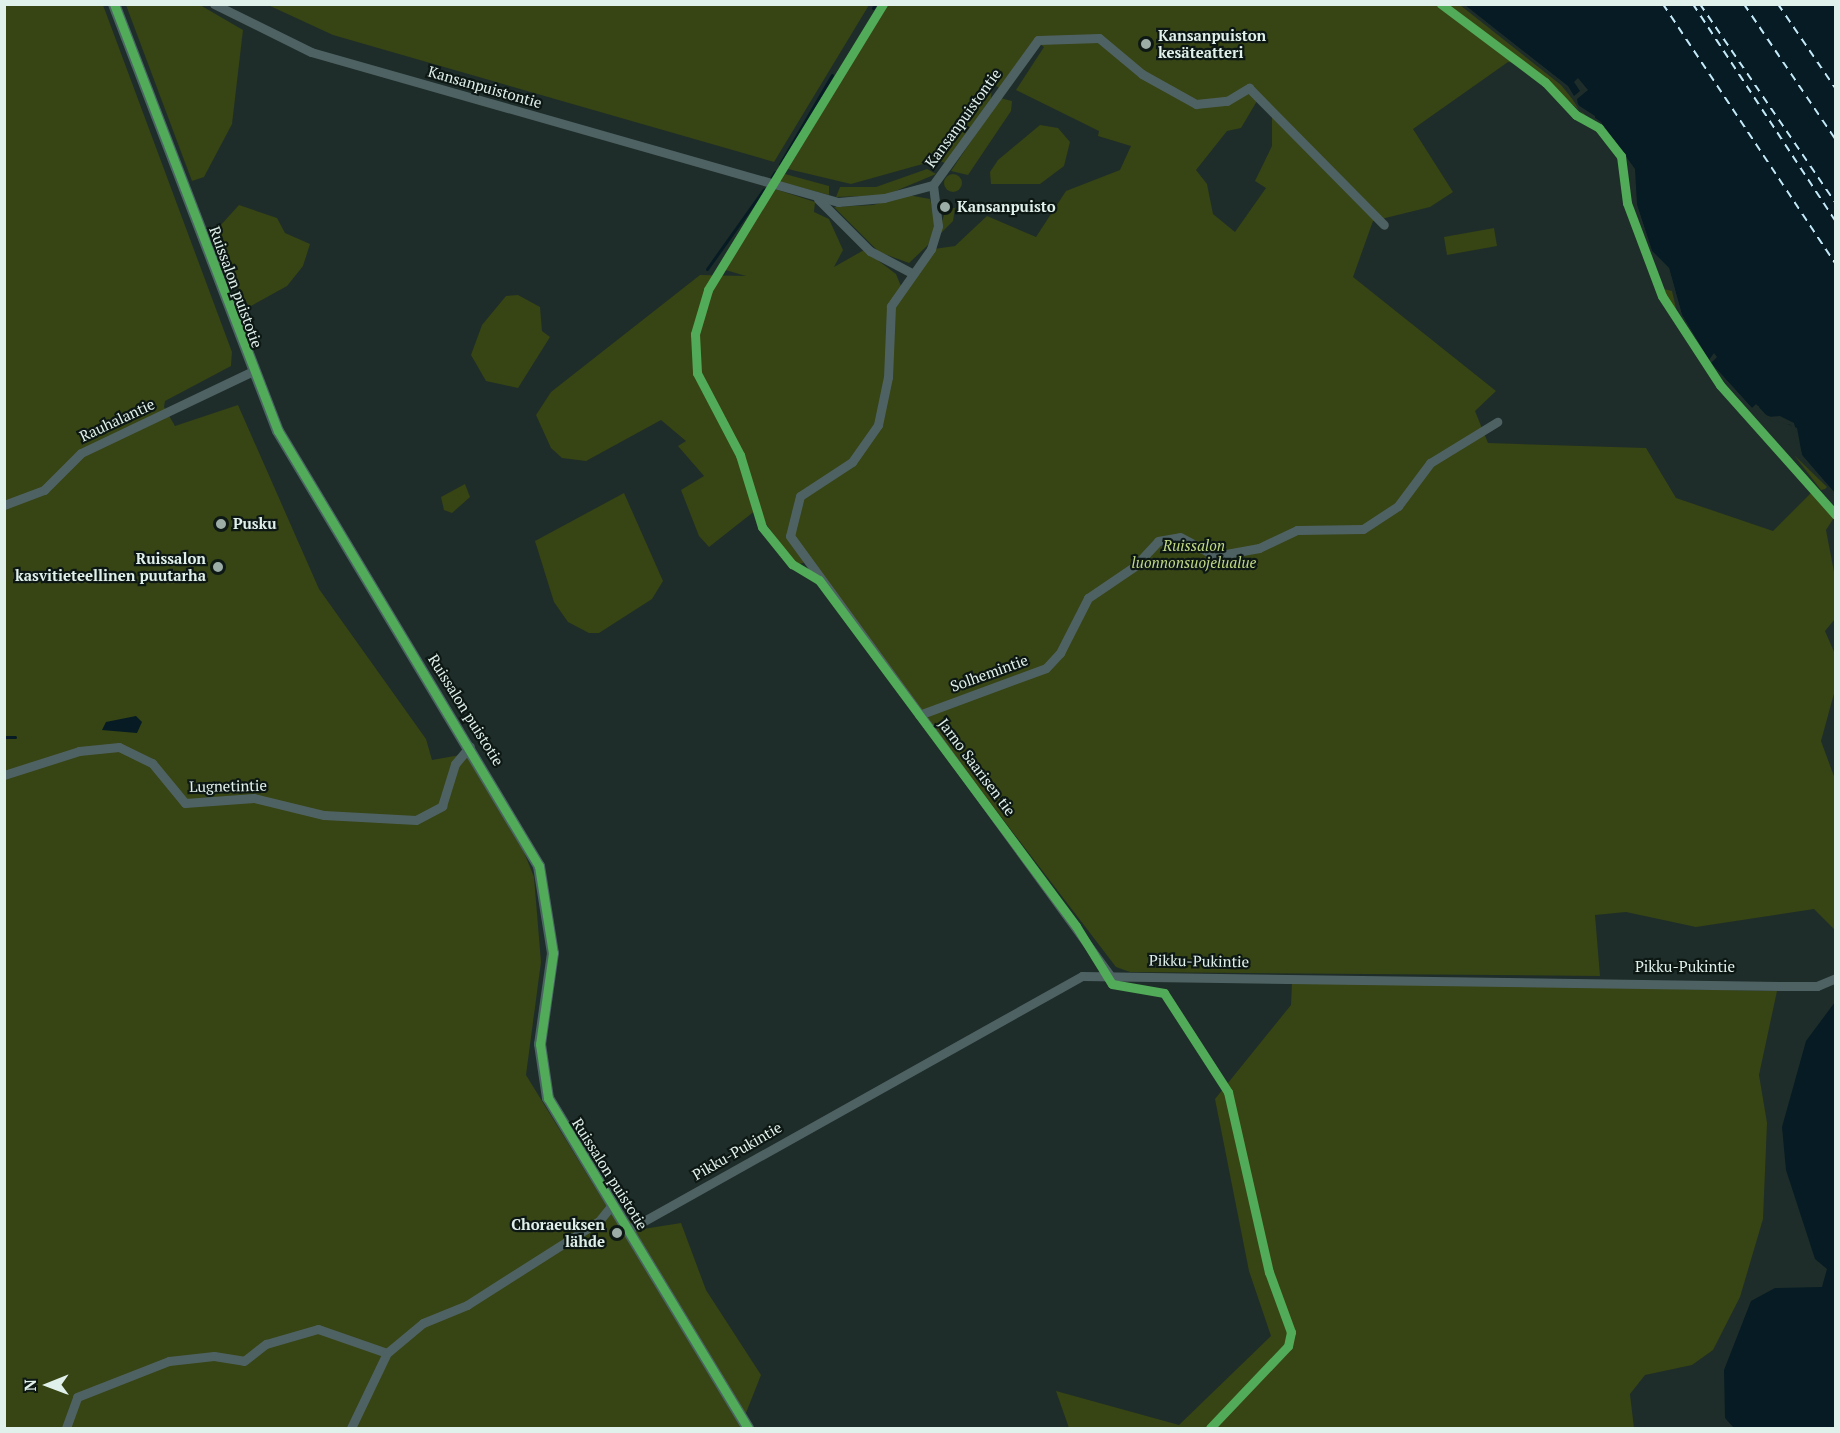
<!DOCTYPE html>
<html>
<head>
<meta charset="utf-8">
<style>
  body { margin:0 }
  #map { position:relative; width:1840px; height:1433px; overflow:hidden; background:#1e2d29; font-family:"PT Serif",serif }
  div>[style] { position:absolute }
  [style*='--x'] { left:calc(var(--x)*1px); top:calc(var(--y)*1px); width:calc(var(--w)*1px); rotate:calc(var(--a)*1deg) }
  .green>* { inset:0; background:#374414 }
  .round { border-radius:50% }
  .water>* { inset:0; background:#061b23 }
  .pier>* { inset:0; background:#1e2d29 }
  .stream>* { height:3px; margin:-1.5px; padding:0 1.5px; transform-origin:1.5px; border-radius:1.5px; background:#061b23 }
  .ferry>* { height:1.5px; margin-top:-0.75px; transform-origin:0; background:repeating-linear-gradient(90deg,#c4e9f9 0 8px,transparent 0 14px) }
  .street>* { height:9px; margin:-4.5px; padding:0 4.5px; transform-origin:4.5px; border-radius:4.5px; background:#4f6263 }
  .secondary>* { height:12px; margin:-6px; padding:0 6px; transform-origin:6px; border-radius:6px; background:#4a6464 }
  .cycleway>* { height:9px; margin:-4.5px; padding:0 4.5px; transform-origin:4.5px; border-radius:4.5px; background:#51ab58 }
  .dots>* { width:16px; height:16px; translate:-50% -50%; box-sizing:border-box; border:3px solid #0d1815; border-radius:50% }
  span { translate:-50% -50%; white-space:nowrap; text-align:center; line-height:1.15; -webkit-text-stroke:4.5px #0d1815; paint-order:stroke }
  .poi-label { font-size:15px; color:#e0f0ea; font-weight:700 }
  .left { translate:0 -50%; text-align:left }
  .right { translate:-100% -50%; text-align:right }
  .street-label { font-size:15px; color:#e0f0ea }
  .park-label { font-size:15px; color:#c0d884; font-style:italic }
  .frame { position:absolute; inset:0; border:6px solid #e0f0ea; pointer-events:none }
  .north { position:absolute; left:18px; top:1355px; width:60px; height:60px; -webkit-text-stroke:4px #0d1815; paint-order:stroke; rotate:269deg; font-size:16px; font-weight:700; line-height:24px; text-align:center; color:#e0f0ea }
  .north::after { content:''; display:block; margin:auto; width:21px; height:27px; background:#e0f0ea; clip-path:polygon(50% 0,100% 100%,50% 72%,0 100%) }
</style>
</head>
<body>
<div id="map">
  <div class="green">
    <i style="clip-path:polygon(5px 5px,103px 5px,232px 352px,231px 366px,165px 401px,164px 407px,175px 426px,238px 405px,319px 589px,426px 739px,432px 760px,466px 754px,524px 852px,534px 877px,541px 962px,526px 1075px,606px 1205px,643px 1229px,681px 1223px,706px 1290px,761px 1375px,740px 1428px,5px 1428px)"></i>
    <i style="clip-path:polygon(126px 5px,200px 5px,243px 30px,232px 124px,204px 177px,192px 181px)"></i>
    <i style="clip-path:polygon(268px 5px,869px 5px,774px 162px,333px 35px)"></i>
    <i style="clip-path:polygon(evenodd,887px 5px,1460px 5px,1561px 85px,1587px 117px,1528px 65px,1508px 62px,1413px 129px,1453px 192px,1430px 207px,1373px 221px,1353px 277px,1496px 391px,1475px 411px,1488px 443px,1646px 448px,1676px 498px,1773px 531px,1814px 490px,1835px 516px,1826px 530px,1835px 577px,1835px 619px,1825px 631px,1835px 654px,1835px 690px,1821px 741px,1835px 779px,1835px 930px,1814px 909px,1696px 927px,1626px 912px,1595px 915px,1600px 976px,1130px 972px,1116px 967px,806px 562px,796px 565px,756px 510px,709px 547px,699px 536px,681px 490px,704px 476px,678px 446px,686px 441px,661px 420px,586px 461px,562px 458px,551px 448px,536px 415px,551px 392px,700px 275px,746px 276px,722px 269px,775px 189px,815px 202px,814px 212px,829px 219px,843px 250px,834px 267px,864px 250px,896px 274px,903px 291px,934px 249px,955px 246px,987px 216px,1036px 237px,1066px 191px,1120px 170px,1131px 146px,1098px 136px,1099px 131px,1016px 90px,1044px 47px,1034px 40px,999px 88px,992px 83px,991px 99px,945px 163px,937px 160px,851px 184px,788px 169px,887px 5px,1257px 101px,1272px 116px,1272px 146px,1255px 181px,1266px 188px,1235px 232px,1213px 214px,1207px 184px,1196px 170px,1227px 131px,1241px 128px,1257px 101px)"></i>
    <i style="clip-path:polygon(1000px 98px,1012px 101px,1011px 111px,968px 175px,951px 171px)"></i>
    <i style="clip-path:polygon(1040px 125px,1058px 128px,1070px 142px,1064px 166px,1040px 184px,991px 184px,990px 172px,998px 160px)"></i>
    <i style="clip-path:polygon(927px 169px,936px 174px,886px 195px,836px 197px,840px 187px,876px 187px)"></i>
    <i class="round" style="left:944px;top:174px;width:18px;height:18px"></i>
    <i style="clip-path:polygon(785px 174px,829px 186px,829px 195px,777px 181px)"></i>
    <i style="clip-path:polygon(908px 195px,930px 199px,936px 224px,928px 245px,909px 263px,879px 252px,834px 207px,873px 205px)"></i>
    <i style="clip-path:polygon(239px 205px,277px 218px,285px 233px,310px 244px,303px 266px,287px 286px,249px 307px,210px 237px)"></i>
    <i style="clip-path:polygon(946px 208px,955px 208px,953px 221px,938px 236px)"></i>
    <i style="clip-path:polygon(1494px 228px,1497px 246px,1447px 255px,1444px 237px)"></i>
    <i style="clip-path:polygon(1664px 289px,1672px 291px,1678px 317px,1701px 353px,1674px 313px)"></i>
    <i style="clip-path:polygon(518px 295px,540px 307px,542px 331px,550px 337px,518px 388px,486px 381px,471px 355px,482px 325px,506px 296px)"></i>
    <i style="clip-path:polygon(1794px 455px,1827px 487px,1825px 489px,1821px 490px)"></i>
    <i style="clip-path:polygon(465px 484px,470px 497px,452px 513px,444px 510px,441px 497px)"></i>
    <i style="clip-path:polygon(624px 493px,663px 581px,652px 599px,599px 633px,589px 633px,568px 622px,554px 602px,535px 541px)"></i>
    <i style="clip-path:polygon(1292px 982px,1777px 991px,1759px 1075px,1767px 1123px,1763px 1219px,1740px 1297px,1713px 1350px,1692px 1365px,1645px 1375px,1630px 1394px,1634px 1428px,1069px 1428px,1056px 1391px,1179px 1425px,1271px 1336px,1249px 1271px,1215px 1099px,1291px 1005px)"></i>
  </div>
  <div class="water">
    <i style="clip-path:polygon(1465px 5px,1835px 5px,1835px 493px,1802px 455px,1797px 428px,1759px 412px,1759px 406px,1752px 408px,1711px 363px,1682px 315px,1669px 268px,1652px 251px,1637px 205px,1635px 169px,1601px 122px,1581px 108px,1560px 80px)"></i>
    <i style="clip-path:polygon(136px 716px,142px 722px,137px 733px,102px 730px,106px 722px)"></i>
    <i style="clip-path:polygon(1835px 1002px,1835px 1428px,1734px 1428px,1725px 1418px,1724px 1370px,1751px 1301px,1775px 1288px,1822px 1287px,1827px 1269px,1815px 1259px,1786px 1170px,1782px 1127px,1806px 1041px)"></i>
  </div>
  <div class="pier">
    <i style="clip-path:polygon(1462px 4px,1568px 86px,1574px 96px,1580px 91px,1574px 82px,1578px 78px,1588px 90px,1577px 99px,1578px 105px,1595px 116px,1595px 121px,1579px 110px,1566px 88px)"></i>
    <i style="clip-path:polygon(1632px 164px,1637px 205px,1652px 251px,1669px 268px,1682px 315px,1709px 360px,1714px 353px,1717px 357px,1711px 363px,1752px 408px,1756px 404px,1768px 417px,1780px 416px,1794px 423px,1802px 455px,1836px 496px,1800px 456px,1791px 425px,1772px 421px,1737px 400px,1707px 363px,1679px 316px,1669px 270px,1648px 249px,1631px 191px)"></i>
  </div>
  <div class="stream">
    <i style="--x:873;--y:8;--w:4;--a:-63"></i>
    <i style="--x:780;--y:164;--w:103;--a:-59.7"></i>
    <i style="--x:770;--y:180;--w:9;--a:-58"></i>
    <i style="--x:707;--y:269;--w:98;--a:-54.5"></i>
    <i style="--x:4;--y:737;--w:11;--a:0"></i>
  </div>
  <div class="ferry">
    <i style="--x:1663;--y:4;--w:312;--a:56.4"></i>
    <i style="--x:1693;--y:4;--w:261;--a:56.7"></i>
    <i style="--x:1700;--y:4;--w:241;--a:55.7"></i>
    <i style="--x:1744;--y:4;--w:164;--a:55.9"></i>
    <i style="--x:1778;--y:4;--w:103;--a:55.7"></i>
  </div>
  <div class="street">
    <i style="--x:214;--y:4;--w:108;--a:26.3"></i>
    <i style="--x:311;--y:52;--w:548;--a:15.89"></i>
    <i style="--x:838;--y:202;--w:46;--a:-5"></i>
    <i style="--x:884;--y:198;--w:51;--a:-14.9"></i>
    <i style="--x:933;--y:185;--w:179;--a:-54.1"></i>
    <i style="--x:1038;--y:40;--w:61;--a:-1.9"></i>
    <i style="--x:1099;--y:38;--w:56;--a:39.9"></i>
    <i style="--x:1142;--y:74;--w:62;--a:29.1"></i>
    <i style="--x:1196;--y:104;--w:31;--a:-6"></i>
    <i style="--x:1227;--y:101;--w:26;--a:-31"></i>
    <i style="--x:1249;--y:88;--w:192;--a:45.4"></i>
    <i style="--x:933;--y:185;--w:41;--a:83"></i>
    <i style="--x:938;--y:226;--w:24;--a:107"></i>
    <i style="--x:931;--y:249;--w:70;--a:125.1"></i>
    <i style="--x:891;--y:306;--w:71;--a:92.4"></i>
    <i style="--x:888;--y:377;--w:49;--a:101.8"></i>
    <i style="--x:878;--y:425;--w:45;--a:125.1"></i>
    <i style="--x:852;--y:462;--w:62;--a:146.8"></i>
    <i style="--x:800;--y:496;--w:41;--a:104"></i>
    <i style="--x:790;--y:536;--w:542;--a:53.93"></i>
    <i style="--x:818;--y:199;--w:74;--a:45"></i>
    <i style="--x:870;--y:251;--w:45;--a:27.7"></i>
    <i style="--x:4;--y:505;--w:43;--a:-20.6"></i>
    <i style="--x:44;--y:490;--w:52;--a:-45"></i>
    <i style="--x:81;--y:453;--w:188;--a:-25.5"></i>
    <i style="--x:919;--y:715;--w:135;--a:-20.3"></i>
    <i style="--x:1046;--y:668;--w:21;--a:-47"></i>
    <i style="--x:1060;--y:653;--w:62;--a:-63"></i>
    <i style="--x:1088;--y:598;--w:57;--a:-34.2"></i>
    <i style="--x:1135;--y:566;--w:34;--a:-47"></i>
    <i style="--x:1158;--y:541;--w:22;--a:-10"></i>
    <i style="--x:1180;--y:537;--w:40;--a:28"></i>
    <i style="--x:1215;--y:556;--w:45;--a:-10.3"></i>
    <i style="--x:1259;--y:548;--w:42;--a:-25.3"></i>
    <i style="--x:1297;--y:530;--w:66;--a:-0.9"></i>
    <i style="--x:1363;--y:529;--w:42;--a:-33.3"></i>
    <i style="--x:1398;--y:506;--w:54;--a:-53.3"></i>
    <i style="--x:1430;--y:463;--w:79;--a:-31.5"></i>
    <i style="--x:4;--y:775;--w:79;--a:-17.7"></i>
    <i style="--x:79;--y:751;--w:40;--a:-5.7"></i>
    <i style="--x:119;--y:747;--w:37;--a:26"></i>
    <i style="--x:152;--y:763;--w:52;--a:50.5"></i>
    <i style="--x:185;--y:803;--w:69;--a:-4.1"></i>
    <i style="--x:254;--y:798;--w:72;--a:13.7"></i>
    <i style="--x:324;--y:815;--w:92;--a:3.1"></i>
    <i style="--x:416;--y:820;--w:30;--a:-28"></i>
    <i style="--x:442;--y:806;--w:44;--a:-72.8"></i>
    <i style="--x:455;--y:764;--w:23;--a:-50"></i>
    <i style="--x:628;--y:1230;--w:520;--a:-29.23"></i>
    <i style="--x:1082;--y:976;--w:700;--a:0.82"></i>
    <i style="--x:1782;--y:986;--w:35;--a:0"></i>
    <i style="--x:1817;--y:986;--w:21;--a:-23"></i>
    <i style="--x:66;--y:1428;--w:33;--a:-70"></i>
    <i style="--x:77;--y:1397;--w:99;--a:-21.4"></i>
    <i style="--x:169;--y:1361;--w:45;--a:-6.3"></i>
    <i style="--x:214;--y:1356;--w:30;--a:9"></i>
    <i style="--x:244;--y:1361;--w:28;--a:-38"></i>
    <i style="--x:266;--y:1344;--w:54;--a:-16.1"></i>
    <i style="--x:318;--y:1329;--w:73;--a:19.2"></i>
    <i style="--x:351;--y:1428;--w:83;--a:-64.4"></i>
    <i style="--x:387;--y:1353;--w:47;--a:-39.8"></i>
    <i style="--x:423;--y:1323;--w:48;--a:-22.2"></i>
    <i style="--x:467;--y:1305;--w:156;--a:-32.5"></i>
    <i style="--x:599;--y:1221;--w:21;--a:-51"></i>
  </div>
  <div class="secondary">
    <i style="--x:114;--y:4;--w:457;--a:69"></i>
    <i style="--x:278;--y:431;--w:507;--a:59.04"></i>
    <i style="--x:539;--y:866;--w:88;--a:80.9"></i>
    <i style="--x:553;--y:953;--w:92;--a:98.1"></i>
    <i style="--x:540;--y:1044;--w:55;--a:81.6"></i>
    <i style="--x:548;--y:1098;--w:386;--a:58.8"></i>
  </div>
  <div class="cycleway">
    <i style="--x:114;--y:4;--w:457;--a:69"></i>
    <i style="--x:278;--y:431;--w:507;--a:59.04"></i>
    <i style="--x:539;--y:866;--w:88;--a:80.9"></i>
    <i style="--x:553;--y:953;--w:92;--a:98.1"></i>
    <i style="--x:540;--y:1044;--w:55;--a:81.6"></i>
    <i style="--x:548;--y:1098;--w:386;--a:58.8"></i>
    <i style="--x:883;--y:4;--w:335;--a:121.5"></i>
    <i style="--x:708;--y:290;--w:46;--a:106.5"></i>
    <i style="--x:695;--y:334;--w:39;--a:87"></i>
    <i style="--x:697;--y:373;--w:93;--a:62.3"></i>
    <i style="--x:740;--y:455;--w:75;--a:73"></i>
    <i style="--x:762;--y:527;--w:48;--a:51"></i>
    <i style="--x:792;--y:564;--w:31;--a:31"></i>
    <i style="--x:819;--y:580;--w:431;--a:53.4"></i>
    <i style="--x:1076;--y:926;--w:68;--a:58.2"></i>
    <i style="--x:1112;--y:984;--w:53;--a:9.8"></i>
    <i style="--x:1164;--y:993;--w:118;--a:57.1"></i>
    <i style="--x:1228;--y:1092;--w:185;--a:77.2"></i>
    <i style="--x:1269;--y:1272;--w:64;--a:69.9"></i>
    <i style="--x:1291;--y:1332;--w:14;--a:102"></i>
    <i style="--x:1288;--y:1346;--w:113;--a:133.6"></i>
    <i style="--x:1441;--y:4;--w:130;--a:36.9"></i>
    <i style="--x:1545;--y:82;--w:45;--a:46.8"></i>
    <i style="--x:1576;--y:115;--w:26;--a:29"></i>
    <i style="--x:1599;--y:128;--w:36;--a:52"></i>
    <i style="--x:1621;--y:156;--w:47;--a:82.7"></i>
    <i style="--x:1627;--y:203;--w:99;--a:69.4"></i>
    <i style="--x:1662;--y:296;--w:106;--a:56.9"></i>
    <i style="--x:1720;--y:385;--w:174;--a:48.3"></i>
  </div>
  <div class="dots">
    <i style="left:1146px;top:44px;background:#9caca6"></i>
    <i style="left:945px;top:207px;background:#9caca6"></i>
    <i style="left:221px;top:524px;background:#9caca6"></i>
    <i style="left:218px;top:567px;background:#9caca6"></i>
    <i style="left:617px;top:1233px;background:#9caca6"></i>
  </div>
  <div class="poi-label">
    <span class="left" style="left:1158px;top:44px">Kansanpuiston<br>kesäteatteri</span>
    <span class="left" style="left:957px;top:207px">Kansanpuisto</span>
    <span class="left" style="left:233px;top:524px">Pusku</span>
    <span class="right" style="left:206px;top:567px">Ruissalon<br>kasvitieteellinen puutarha</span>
    <span class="right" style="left:605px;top:1233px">Choraeuksen<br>lähde</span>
  </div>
  <div class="street-label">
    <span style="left:485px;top:87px;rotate:16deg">Kansanpuistontie</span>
    <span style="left:963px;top:118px;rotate:-54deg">Kansanpuistontie</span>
    <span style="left:236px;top:287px;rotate:70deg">Ruissalon puistotie</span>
    <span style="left:117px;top:420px;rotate:-25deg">Rauhalantie</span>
    <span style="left:989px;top:673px;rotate:-20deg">Solhemintie</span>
    <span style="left:466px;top:710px;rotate:58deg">Ruissalon puistotie</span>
    <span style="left:977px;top:767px;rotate:53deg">Jarno Saarisen tie</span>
    <span style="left:228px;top:786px;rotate:-1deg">Lugnetintie</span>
    <span style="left:1199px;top:961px;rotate:1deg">Pikku-Pukintie</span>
    <span style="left:1685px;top:967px">Pikku-Pukintie</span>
    <span style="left:737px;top:1151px;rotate:-30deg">Pikku-Pukintie</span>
    <span style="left:610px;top:1174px;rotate:58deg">Ruissalon puistotie</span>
  </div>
  <div class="park-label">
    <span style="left:1194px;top:554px">Ruissalon<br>luonnonsuojelualue</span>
  </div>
  <div class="frame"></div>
  <div class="north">N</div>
</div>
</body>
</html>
